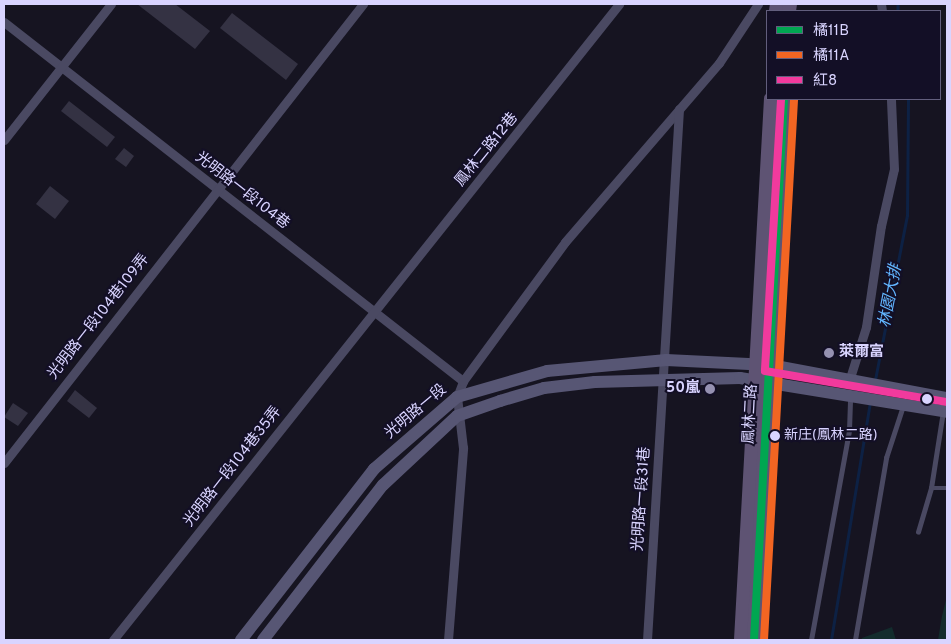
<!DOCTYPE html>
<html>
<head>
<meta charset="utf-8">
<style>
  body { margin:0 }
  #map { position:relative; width:951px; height:644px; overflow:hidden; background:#161421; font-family:Overpass,"Noto Sans TC",sans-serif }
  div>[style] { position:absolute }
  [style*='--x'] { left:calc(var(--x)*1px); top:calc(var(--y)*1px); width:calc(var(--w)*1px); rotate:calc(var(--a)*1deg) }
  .green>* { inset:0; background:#132c2d }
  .stream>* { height:2.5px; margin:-1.25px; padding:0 1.25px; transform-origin:1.25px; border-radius:1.25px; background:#0d2144 }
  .building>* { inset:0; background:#343243 }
  .lane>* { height:4.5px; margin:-2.25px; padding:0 2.25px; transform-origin:2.25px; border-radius:2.25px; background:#4a4962 }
  .street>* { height:9px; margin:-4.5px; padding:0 4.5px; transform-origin:4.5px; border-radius:4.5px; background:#4a4962 }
  .secondary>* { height:12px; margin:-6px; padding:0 6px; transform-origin:6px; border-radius:6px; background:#575674 }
  .primary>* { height:14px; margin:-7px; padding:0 7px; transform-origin:7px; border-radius:7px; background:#5e5373 }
  .bus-1>* { height:8px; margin:-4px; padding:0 4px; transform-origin:4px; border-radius:4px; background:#00a651 }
  .bus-2>* { height:8px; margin:-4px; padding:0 4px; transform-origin:4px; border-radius:4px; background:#f26522 }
  .bus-3>* { height:8px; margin:-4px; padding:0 4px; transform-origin:4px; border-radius:4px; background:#f13a9d }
  .dots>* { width:14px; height:14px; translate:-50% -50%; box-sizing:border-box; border:2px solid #130f26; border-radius:50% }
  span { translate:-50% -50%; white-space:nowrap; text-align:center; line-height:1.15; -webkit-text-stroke:4px #130f26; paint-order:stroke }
  .bus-label { font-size:14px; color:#d9d4ff }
  .left { translate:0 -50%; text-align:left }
  .street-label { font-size:15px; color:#d9d4ff }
  .poi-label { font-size:15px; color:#d9d4ff; font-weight:700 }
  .right { translate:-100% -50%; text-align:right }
  .water-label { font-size:16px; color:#62b6ff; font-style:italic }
  .frame { position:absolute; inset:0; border:5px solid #d9d4ff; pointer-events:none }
  .legend { position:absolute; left:766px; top:10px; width:175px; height:90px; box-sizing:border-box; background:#130f26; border:1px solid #625e7d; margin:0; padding:6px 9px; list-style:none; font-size:15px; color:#d9d4ff }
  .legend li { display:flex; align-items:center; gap:10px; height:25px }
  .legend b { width:25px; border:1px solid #625e7d }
</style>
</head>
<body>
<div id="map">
  <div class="green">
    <i style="clip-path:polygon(947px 596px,947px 640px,938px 640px,942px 616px)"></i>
    <i style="clip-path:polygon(892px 627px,896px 640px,861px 640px,862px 638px)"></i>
  </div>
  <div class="stream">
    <i style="--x:898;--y:4;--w:7;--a:90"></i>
    <i style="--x:875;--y:380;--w:167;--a:-79"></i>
    <i style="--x:907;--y:216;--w:117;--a:-89.5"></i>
    <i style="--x:831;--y:640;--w:240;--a:-80.7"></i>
  </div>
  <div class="building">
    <i style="clip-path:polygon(137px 4px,175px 4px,210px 31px,195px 49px)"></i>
    <i style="clip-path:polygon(232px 13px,298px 64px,286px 80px,220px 28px)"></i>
    <i style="clip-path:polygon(69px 101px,115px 137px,107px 147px,61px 111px)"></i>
    <i style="clip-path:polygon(124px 148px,134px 156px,126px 167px,115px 159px)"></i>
    <i style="clip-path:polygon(50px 186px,69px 201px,55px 219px,36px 204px)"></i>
    <i style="clip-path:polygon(75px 390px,97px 408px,89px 418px,67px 401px)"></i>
    <i style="clip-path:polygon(13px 403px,28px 413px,18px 426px,4px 417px)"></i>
  </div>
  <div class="lane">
    <i style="--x:931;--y:488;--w:16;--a:0"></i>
    <i style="--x:918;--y:532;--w:46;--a:-73.5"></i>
    <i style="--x:931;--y:488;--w:90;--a:-81.1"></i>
    <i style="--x:811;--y:640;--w:213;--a:-79.7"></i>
    <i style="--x:849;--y:430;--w:34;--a:-88"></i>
    <i style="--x:855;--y:640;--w:185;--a:-80.3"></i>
    <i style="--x:886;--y:458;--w:55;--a:-71.9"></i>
  </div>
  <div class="street">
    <i style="--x:881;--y:4;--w:7;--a:82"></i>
    <i style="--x:4;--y:22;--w:583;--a:38.03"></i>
    <i style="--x:4;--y:140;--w:173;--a:-51.8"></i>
    <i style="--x:849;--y:381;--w:57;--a:-72.5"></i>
    <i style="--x:866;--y:327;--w:102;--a:-81.6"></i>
    <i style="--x:881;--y:226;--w:58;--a:-77.2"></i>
    <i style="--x:894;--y:169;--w:70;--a:-92.5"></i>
    <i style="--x:4;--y:463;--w:583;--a:-51.97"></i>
    <i style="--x:113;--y:640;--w:813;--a:-51.49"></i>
    <i style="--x:448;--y:640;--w:193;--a:-85.5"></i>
    <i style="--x:463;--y:448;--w:51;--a:-96.7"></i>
    <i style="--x:457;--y:397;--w:17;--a:-69"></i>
    <i style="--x:463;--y:381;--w:172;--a:-53.7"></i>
    <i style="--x:565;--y:242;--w:236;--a:-49.3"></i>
    <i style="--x:719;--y:63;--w:71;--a:-56.5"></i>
    <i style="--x:647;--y:640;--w:532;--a:-86.55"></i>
  </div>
  <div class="secondary">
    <i style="--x:241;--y:640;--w:217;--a:-52.1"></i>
    <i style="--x:374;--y:469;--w:110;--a:-40.9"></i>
    <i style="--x:457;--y:397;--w:94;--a:-16.1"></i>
    <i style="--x:547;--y:371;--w:120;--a:-5.3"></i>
    <i style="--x:666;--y:360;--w:104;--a:2.8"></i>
    <i style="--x:770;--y:365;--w:180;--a:10.6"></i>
    <i style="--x:263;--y:640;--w:196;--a:-52.3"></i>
    <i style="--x:383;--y:485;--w:101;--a:-43"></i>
    <i style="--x:457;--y:416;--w:46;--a:-19.2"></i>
    <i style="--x:500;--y:401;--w:46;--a:-16.5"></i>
    <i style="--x:544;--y:388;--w:51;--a:-6.7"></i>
    <i style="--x:595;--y:382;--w:145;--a:-1.6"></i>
    <i style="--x:740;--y:378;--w:210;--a:9.3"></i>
  </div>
  <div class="primary">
    <i style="--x:776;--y:11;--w:7;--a:-82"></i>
    <i style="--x:789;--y:11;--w:7;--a:-82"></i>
    <i style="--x:741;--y:640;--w:542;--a:-86.83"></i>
    <i style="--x:754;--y:640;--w:542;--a:-86.83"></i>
  </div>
  <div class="bus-1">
    <i style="--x:754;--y:640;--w:542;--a:-86.83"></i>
  </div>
  <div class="bus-2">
    <i style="--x:764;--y:640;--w:541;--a:-86.82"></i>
  </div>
  <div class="bus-3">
    <i style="--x:781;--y:100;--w:271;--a:93.4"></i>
    <i style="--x:765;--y:371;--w:185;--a:9.7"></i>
  </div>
  <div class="dots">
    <i style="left:829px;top:353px;background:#9591b1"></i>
    <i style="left:710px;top:389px;background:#9591b1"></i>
    <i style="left:927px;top:399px;background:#d9d4ff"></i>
    <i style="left:775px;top:436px;background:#d9d4ff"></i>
  </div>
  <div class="bus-label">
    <span class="left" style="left:784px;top:436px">新庄(鳳林二路)</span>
  </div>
  <div class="street-label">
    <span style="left:487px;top:150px;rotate:-51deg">鳳林二路12巷</span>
    <span style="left:242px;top:191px;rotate:38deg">光明路一段104巷</span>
    <span style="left:99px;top:317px;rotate:-52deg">光明路一段104巷109弄</span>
    <span style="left:416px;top:412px;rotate:-40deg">光明路一段</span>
    <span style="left:751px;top:414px;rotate:-87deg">鳳林二路</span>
    <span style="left:233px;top:467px;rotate:-52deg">光明路一段104巷35弄</span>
    <span style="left:642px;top:499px;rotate:-86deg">光明路一段31巷</span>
  </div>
  <div class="poi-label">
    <span class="left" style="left:839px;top:353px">萊爾富</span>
    <span class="right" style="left:700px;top:389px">50嵐</span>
  </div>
  <div class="water-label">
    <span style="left:891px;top:296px;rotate:-79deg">林園大排</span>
  </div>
  <div class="frame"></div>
  <ul class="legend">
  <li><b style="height:6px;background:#00a651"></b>橘11B</li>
  <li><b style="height:6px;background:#f26522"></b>橘11A</li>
  <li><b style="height:6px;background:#f13a9d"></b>紅8</li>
  </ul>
</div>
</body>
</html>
